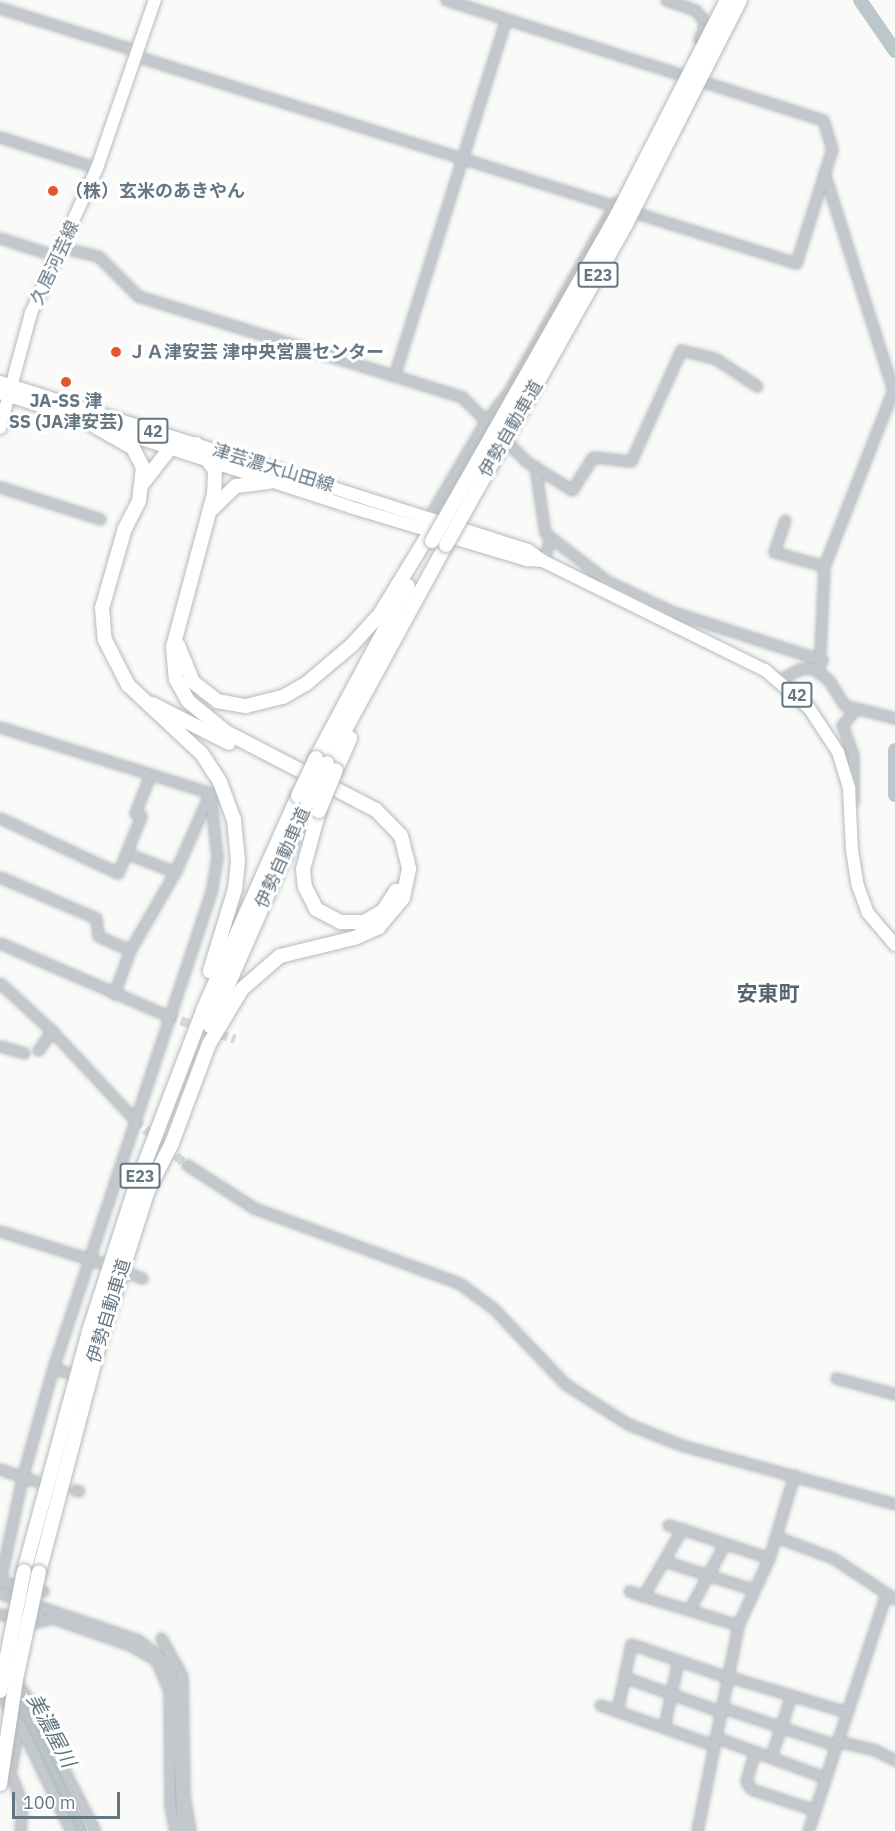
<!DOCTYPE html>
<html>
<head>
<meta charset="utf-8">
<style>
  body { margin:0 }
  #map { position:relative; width:895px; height:1831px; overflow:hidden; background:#fafaf8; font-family:"IBM Plex Sans","Noto Sans JP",sans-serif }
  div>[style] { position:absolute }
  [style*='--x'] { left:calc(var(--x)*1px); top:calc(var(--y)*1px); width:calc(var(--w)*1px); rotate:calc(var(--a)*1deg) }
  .river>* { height:14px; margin:-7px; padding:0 7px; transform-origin:7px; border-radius:7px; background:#bbc7cb }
  .minor-tunnel>* { height:9px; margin-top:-4.5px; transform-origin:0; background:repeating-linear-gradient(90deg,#d5d9db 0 9px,transparent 0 13.5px) }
  .roads { filter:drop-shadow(0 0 2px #b5babe) drop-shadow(0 0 2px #b5babe) }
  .minor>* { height:9px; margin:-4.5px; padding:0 4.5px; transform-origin:4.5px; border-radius:4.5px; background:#c3c8cc }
  .major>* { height:12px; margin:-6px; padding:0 6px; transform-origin:6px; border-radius:6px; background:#fff }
  .highway>* { height:14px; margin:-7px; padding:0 7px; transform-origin:7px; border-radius:7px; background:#fff }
  .bridges { filter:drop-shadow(0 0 2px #b4b9bd) drop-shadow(0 0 2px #b4b9bd) }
  .highway-bridge>* { height:14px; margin:-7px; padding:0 7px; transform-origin:7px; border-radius:7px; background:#fff }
  .dots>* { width:16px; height:16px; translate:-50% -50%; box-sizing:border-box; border:3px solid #fff; border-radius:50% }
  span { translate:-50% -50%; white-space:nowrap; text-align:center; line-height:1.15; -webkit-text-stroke:6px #fff; paint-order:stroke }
  .shield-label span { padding:2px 4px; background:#fff; border:2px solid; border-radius:4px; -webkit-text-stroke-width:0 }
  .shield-label { font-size:16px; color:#657683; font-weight:700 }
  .poi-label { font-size:18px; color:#657683; font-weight:700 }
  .left { translate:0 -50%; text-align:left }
  .street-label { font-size:18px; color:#657683 }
  .water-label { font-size:20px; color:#60757c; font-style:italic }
  .quarter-label { font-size:21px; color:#57646e; font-weight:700 }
  .scale { position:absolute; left:12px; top:1792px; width:108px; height:27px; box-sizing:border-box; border:3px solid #657683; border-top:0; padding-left:8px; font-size:18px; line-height:21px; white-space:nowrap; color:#657683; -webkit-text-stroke:4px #fff; paint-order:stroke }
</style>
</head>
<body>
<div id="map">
  <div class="river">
    <i style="--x:860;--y:0;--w:62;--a:55.5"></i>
    <i style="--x:895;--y:750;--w:45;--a:90"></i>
    <i style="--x:0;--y:1682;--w:35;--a:49"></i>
    <i style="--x:23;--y:1708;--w:136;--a:65.1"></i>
  </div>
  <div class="minor-tunnel">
    <i style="--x:168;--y:1016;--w:71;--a:18.9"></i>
    <i style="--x:135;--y:1120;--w:69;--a:40.9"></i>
  </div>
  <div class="roads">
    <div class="minor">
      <i style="--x:666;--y:0;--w:31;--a:19"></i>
      <i style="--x:695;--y:10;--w:12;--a:48"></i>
      <i style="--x:703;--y:19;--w:9;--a:84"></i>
      <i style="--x:704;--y:28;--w:13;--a:113"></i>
      <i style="--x:0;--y:8;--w:145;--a:17.3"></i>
      <i style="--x:136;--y:56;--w:692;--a:17.41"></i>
      <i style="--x:796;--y:263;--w:120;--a:-72.5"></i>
      <i style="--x:832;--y:149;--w:30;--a:-107"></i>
      <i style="--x:823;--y:120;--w:396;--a:-162.3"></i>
      <i style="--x:0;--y:137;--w:102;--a:17.7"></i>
      <i style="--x:0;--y:238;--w:59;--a:17.8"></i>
      <i style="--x:61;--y:247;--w:38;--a:14"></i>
      <i style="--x:98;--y:256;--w:57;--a:45"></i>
      <i style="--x:138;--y:296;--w:339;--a:17.3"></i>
      <i style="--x:462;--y:397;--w:92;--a:45"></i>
      <i style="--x:527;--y:462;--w:53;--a:31.9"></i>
      <i style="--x:572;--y:490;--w:39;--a:-58"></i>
      <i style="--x:593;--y:457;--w:38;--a:6"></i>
      <i style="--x:631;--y:461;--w:122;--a:-65.8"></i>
      <i style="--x:681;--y:350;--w:36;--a:14"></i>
      <i style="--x:716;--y:359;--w:49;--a:33.4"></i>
      <i style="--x:394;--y:376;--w:374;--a:-72.6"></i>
      <i style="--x:535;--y:466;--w:68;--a:81.5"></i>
      <i style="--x:545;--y:533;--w:78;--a:37.7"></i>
      <i style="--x:607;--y:581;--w:73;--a:25.2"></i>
      <i style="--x:673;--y:612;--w:157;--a:17.9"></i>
      <i style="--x:0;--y:487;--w:105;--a:17.7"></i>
      <i style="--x:429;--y:517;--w:110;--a:-59.5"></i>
      <i style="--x:485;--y:422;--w:37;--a:-52"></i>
      <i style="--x:508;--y:393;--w:219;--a:-60.5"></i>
      <i style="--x:785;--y:520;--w:34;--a:109"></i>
      <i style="--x:774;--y:552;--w:52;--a:15.6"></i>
      <i style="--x:543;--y:561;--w:23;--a:-72"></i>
      <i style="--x:819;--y:670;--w:104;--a:-87.2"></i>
      <i style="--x:824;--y:566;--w:189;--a:-68.6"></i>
      <i style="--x:893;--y:390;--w:228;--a:-107.6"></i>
      <i style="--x:780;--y:680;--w:22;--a:-30"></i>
      <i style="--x:799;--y:669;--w:13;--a:-4"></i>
      <i style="--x:812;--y:668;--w:19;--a:35"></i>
      <i style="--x:828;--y:679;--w:31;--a:58"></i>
      <i style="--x:844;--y:705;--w:53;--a:14.3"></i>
      <i style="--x:0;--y:727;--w:220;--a:17.4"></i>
      <i style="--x:853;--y:802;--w:47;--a:-90"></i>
      <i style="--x:853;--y:755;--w:32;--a:-110"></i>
      <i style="--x:842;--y:725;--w:20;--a:-49"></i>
      <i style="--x:0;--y:818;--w:130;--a:25"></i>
      <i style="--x:118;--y:873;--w:61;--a:-68"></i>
      <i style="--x:141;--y:816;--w:7;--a:-153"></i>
      <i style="--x:135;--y:813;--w:41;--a:-68.5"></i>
      <i style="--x:126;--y:853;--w:53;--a:21.2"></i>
      <i style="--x:0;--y:877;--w:104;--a:23.1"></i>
      <i style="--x:96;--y:918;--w:18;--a:84"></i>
      <i style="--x:98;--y:936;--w:35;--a:24"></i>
      <i style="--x:0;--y:943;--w:183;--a:23.5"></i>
      <i style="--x:0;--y:983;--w:71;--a:42.7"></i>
      <i style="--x:52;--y:1031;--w:122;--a:47"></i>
      <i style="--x:114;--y:994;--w:47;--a:-70"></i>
      <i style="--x:130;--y:950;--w:90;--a:-60"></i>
      <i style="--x:175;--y:872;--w:86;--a:-66.1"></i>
      <i style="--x:0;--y:1046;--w:25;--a:16"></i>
      <i style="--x:38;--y:1050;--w:24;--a:-54"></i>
      <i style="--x:187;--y:1165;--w:80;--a:32.7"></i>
      <i style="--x:254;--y:1208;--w:218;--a:20.1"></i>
      <i style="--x:459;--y:1283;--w:42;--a:36.3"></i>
      <i style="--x:493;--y:1308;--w:105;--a:46.5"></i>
      <i style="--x:565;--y:1384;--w:75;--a:32.4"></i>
      <i style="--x:628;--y:1424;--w:57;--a:21.6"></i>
      <i style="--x:681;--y:1445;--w:222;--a:15.4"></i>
      <i style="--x:0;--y:1231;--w:104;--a:17.4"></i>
      <i style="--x:131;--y:1274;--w:12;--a:20"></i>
      <i style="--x:53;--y:1368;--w:14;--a:17"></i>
      <i style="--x:836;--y:1378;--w:61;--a:15.2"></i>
      <i style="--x:0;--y:1469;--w:37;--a:19"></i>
      <i style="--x:75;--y:1490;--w:4;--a:14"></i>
      <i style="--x:668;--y:1525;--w:15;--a:16"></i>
      <i style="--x:777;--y:1537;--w:60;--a:20.6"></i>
      <i style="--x:833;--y:1558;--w:74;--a:33.5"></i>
      <i style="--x:664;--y:1561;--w:92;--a:17.7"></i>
      <i style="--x:0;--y:1581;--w:105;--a:-77.9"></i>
      <i style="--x:22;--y:1478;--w:114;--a:-74.3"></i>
      <i style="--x:53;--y:1368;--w:502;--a:-71.64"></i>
      <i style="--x:211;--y:892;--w:36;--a:-80"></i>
      <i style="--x:217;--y:857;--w:64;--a:-96.2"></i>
      <i style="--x:0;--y:1581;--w:44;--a:13.1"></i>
      <i style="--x:629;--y:1591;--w:15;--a:20"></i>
      <i style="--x:0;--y:1593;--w:146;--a:18.8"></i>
      <i style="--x:138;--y:1640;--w:37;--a:38"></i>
      <i style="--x:167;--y:1663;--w:29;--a:72"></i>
      <i style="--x:176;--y:1691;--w:140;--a:87.5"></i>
      <i style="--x:689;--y:1610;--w:76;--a:-61.8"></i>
      <i style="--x:0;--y:1614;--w:36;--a:13"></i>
      <i style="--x:35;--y:1622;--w:18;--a:-13"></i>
      <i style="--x:53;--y:1618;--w:84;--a:19.5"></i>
      <i style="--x:132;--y:1646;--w:28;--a:30"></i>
      <i style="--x:156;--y:1660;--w:34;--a:67"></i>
      <i style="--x:169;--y:1691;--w:115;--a:89.5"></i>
      <i style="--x:170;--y:1806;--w:25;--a:79"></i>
      <i style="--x:738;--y:1625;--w:99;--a:-163"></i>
      <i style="--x:643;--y:1596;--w:78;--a:-59.8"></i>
      <i style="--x:682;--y:1529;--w:92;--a:18.4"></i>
      <i style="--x:161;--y:1638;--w:43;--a:61.1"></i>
      <i style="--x:182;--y:1676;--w:120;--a:89"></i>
      <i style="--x:184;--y:1796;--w:36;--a:80"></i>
      <i style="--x:624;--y:1677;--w:104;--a:19.7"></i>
      <i style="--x:730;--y:1677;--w:122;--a:16.7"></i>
      <i style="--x:14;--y:1680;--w:21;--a:53"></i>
      <i style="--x:27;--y:1697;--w:150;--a:63.1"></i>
      <i style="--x:0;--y:1694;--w:35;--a:57"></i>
      <i style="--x:19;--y:1723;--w:120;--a:64.3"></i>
      <i style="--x:600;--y:1705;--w:18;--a:19"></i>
      <i style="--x:724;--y:1708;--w:117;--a:18.4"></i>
      <i style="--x:19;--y:1723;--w:51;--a:100.2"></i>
      <i style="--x:10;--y:1773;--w:32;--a:68"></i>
      <i style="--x:22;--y:1803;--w:28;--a:94"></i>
      <i style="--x:664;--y:1727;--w:68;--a:-78.2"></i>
      <i style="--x:715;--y:1737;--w:116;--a:20.2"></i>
      <i style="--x:837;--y:1741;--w:37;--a:13"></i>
      <i style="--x:873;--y:1749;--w:25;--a:27"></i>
      <i style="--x:713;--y:1745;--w:102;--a:-160.5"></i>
      <i style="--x:617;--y:1711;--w:68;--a:-78.2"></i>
      <i style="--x:631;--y:1644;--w:105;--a:19"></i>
      <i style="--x:755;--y:1751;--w:31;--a:107"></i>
      <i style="--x:746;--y:1781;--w:9;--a:58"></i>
      <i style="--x:751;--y:1789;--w:66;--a:18.4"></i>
      <i style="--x:771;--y:1757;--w:65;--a:-72.1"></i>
      <i style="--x:697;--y:1831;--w:210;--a:-78.7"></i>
      <i style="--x:738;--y:1625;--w:74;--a:-65.2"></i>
      <i style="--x:769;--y:1558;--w:87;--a:-73.2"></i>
      <i style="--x:808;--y:1831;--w:250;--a:-71.8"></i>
    </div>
    <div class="major">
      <i style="--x:0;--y:382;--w:554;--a:17.65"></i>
      <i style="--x:528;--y:550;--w:19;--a:36"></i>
      <i style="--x:543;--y:561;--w:247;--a:26.2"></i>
      <i style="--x:765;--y:670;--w:58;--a:40.8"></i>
      <i style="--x:809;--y:708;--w:53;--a:56.6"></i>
      <i style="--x:838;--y:752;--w:39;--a:73"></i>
      <i style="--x:849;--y:789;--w:61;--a:87.2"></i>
      <i style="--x:852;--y:850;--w:36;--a:81"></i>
      <i style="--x:858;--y:886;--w:29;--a:70"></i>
      <i style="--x:868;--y:913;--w:42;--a:49.8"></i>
      <i style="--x:0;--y:393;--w:368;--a:18"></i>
      <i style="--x:350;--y:507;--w:185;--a:16.7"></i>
      <i style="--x:527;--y:560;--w:16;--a:4"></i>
      <i style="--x:0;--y:428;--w:119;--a:-74.9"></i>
      <i style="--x:31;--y:313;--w:159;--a:-65.5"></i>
      <i style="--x:97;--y:168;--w:178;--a:-71"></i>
    </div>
    <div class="highway">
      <i style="--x:91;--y:424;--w:48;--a:29.7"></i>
      <i style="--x:133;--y:448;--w:22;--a:63"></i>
      <i style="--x:143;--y:468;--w:33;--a:97"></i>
      <i style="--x:139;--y:501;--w:30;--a:117"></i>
      <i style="--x:125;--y:528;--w:83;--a:106"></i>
      <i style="--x:102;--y:608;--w:32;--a:85"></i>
      <i style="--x:105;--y:640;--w:51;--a:62.9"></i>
      <i style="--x:128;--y:685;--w:101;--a:43"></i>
      <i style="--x:202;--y:754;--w:33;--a:57"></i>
      <i style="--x:220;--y:782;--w:40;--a:69.8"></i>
      <i style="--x:234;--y:820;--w:41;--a:84.4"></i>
      <i style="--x:238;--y:861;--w:28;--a:96"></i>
      <i style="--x:235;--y:889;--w:86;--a:107"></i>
      <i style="--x:143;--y:483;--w:46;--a:-52.1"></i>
      <i style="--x:171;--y:447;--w:25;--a:-7"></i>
      <i style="--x:196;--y:444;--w:32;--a:54"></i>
      <i style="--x:215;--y:470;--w:24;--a:92"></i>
      <i style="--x:214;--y:494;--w:158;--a:105"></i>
      <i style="--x:173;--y:647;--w:32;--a:85"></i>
      <i style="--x:176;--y:679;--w:25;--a:61"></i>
      <i style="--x:188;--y:701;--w:49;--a:39.2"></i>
      <i style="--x:226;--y:732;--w:169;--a:27.5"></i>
      <i style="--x:376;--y:810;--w:36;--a:46"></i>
      <i style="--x:401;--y:836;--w:34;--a:76"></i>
      <i style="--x:409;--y:869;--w:30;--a:102"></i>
      <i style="--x:403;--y:898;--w:38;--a:130"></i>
      <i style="--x:379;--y:927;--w:27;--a:156"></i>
      <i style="--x:354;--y:938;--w:76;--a:166.3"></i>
      <i style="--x:280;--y:956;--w:50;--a:139"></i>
      <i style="--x:242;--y:989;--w:64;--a:121"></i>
      <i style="--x:209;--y:1044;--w:106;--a:110.5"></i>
      <i style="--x:172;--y:1143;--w:55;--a:117"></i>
      <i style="--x:212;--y:509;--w:33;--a:-44"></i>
      <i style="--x:236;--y:486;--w:33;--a:-7"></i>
      <i style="--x:178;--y:645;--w:40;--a:68"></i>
      <i style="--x:193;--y:682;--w:31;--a:38"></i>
      <i style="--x:217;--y:701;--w:29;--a:10"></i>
      <i style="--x:246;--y:706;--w:38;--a:-14"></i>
      <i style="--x:283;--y:697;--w:28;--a:-30"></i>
      <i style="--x:307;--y:683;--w:59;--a:-40.2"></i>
      <i style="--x:352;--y:645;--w:42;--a:-47.9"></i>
      <i style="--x:380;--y:614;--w:88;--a:-58.5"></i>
      <i style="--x:152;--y:704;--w:86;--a:26.9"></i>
      <i style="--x:316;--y:758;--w:195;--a:-61.9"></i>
      <i style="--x:327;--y:763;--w:248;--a:-61.4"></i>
      <i style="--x:336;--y:770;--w:35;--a:-66"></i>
      <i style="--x:319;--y:811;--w:60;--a:105.4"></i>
      <i style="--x:303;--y:869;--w:18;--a:84"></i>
      <i style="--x:305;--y:887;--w:25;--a:63"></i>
      <i style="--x:316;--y:909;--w:27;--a:28"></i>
      <i style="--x:340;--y:922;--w:24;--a:0"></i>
      <i style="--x:364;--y:922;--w:22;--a:-30"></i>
      <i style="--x:383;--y:911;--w:24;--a:-57"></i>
      <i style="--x:210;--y:1026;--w:244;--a:-66.3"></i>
      <i style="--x:24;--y:1571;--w:249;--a:-74.8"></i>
      <i style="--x:89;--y:1331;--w:149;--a:-72.1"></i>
      <i style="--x:135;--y:1189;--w:194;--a:-69.1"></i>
      <i style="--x:204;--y:1008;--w:232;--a:-66.1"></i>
      <i style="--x:39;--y:1572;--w:246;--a:-75.2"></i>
      <i style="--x:102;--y:1334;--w:157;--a:-72.3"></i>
    </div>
  </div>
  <div class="bridges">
    <div class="highway-bridge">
      <i style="--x:432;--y:541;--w:370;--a:-60.4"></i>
      <i style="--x:615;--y:219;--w:246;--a:-62.9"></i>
      <i style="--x:446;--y:545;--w:368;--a:-60.7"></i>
      <i style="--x:626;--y:224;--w:251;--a:-63"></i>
      <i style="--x:298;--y:796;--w:42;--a:-64.7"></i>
      <i style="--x:308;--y:803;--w:44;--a:-64.6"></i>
      <i style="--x:319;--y:811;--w:44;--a:-67.5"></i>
      <i style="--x:0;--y:1691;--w:122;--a:-78.7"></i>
      <i style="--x:0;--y:1784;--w:106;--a:-81.3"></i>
      <i style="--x:16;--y:1679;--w:109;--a:-77.9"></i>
    </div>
  </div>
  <div class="dots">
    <i style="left:53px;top:191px;background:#e4572e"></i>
    <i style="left:116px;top:352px;background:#e4572e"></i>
    <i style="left:66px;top:382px;background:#e4572e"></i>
  </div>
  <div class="shield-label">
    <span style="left:598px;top:275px">E23</span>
    <span style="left:153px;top:431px">42</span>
    <span style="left:797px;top:695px">42</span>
    <span style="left:140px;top:1176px">E23</span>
  </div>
  <div class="poi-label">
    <span class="left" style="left:65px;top:191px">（株）玄米のあきやん</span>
    <span class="left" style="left:128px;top:352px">ＪＡ津安芸 津中央営農センター</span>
    <span style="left:66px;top:412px">JA-SS 津<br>SS (JA津安芸)</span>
  </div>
  <div class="street-label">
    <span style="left:55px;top:263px;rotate:-65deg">久居河芸線</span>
    <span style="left:511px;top:429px;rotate:-60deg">伊勢自動車道</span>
    <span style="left:273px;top:468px;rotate:17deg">津芸濃大山田線</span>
    <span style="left:283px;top:858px;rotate:-66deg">伊勢自動車道</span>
    <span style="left:109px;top:1311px;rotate:-73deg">伊勢自動車道</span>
  </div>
  <div class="water-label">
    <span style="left:52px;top:1730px;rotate:62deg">美濃屋川</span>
  </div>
  <div class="quarter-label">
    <span style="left:768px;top:993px">安東町</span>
  </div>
  <div class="scale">100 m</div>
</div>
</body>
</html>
